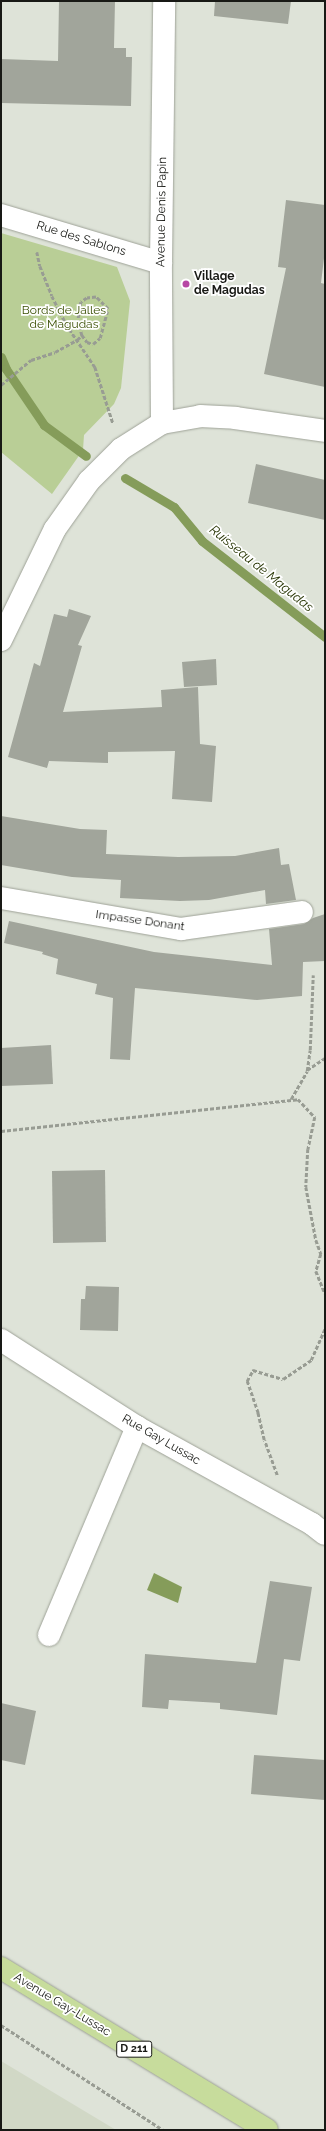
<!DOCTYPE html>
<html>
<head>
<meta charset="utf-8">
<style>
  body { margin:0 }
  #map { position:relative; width:326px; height:2131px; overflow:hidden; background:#dee3d8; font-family:Raleway,sans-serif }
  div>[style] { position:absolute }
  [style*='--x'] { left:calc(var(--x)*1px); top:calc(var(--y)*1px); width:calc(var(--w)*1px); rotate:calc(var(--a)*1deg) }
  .built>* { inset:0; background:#d1d8c6 }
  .green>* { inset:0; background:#b9ce96 }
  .water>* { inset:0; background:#859c5a }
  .stream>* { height:9px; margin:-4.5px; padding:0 4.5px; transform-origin:4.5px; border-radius:4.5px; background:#859c5a }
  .building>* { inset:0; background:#a1a59b }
  .path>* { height:2.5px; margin-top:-1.25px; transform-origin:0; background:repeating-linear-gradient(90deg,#989c93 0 4px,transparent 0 6px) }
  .roads { filter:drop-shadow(0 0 1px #9ea297) drop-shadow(0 0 1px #9ea297) }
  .minor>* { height:22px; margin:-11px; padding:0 11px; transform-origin:11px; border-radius:11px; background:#fff }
  .major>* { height:22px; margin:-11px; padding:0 11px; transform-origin:11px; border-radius:11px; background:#c7dc9c }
  .dots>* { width:11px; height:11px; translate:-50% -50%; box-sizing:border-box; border:2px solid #fff; border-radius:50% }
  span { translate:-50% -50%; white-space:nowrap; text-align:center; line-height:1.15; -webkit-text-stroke:3.5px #fff; paint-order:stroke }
  .shield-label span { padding:1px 3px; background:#fff; border:1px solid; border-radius:3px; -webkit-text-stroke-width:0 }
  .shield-label { font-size:11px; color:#181915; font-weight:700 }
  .street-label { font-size:12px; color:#181915 }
  .poi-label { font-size:12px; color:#181915; font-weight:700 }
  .left { translate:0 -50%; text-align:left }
  .park-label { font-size:12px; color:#394e00 }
  .water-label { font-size:13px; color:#253300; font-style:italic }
  .frame { position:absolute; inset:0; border:2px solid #181915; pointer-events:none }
</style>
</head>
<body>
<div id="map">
  <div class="built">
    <i style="clip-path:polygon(1px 2061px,116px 2130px,1px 2130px)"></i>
  </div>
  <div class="green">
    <i style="clip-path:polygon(1px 233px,117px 267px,130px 301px,121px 388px,114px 404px,84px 435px,83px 450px,52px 494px,1px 452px)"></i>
  </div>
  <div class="water">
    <i style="clip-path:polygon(154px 1573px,182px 1587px,178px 1603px,147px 1590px)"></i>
  </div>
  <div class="stream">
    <i style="--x:1;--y:357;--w:13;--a:67"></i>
    <i style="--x:6;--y:369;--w:68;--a:55.8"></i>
    <i style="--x:44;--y:425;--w:52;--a:36.4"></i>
    <i style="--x:125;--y:478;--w:57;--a:30.6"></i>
    <i style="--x:174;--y:507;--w:44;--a:50.5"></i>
    <i style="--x:202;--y:541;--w:156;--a:38"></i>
  </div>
  <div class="building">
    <i style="clip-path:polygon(59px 1px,115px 1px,114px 48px,126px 48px,126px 57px,132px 57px,131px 106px,1px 103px,1px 59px,58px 61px)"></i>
    <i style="clip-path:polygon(215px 1px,291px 1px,288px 24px,214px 16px)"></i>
    <i style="clip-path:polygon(286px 200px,325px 205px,325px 250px,321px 283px,325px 284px,325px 387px,264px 374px,286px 268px,278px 267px)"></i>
    <i style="clip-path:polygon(256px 464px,325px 480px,325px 520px,248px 503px)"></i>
    <i style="clip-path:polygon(69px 609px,91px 616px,78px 645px,82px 646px,63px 712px,162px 707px,161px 690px,198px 687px,200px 744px,216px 746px,212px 802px,172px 799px,175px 751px,108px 752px,108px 763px,49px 761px,47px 768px,8px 757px,34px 663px,40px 666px,54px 614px,67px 617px)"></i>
    <i style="clip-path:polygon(216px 659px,217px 685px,184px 687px,182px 662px)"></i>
    <i style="clip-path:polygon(1px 816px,80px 829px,107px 830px,106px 854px,178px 857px,235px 856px,279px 848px,281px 865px,289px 864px,296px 900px,266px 904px,265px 890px,209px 900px,180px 901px,120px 898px,121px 880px,72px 877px,1px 865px)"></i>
    <i style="clip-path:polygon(325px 914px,325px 961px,303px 962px,302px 996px,257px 1000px,135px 988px,130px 1060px,110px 1059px,113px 998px,95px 994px,97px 984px,56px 974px,58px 959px,42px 954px,43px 952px,4px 943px,9px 921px,154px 952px,272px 965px,269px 929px,304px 924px,313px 918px)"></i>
    <i style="clip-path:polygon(51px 1045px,53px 1084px,1px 1086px,1px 1048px)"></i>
    <i style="clip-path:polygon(105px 1170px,106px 1242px,53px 1243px,52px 1171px)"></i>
    <i style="clip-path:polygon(86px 1286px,119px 1287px,118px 1331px,80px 1330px,81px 1299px,85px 1299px)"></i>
    <i style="clip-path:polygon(270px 1581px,312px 1587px,300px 1661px,284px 1659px,277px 1715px,220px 1709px,220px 1703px,169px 1700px,168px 1709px,142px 1707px,145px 1654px,256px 1663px)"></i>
    <i style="clip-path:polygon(1px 1703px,36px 1711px,25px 1765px,1px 1760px)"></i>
    <i style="clip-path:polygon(254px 1755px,325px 1760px,325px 1800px,251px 1794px)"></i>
  </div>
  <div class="path">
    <i style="--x:37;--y:252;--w:14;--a:78"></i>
    <i style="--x:40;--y:266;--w:32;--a:68"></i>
    <i style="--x:52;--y:296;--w:31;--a:63"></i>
    <i style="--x:66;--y:324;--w:52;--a:56"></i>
    <i style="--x:95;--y:367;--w:59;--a:72.2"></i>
    <i style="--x:1;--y:385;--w:39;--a:-40"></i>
    <i style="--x:31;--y:360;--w:25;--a:-18"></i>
    <i style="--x:55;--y:352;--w:25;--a:-29"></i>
    <i style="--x:77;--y:340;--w:7;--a:-45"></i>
    <i style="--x:82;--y:335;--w:9;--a:54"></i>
    <i style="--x:87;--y:342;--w:6;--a:18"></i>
    <i style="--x:93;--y:344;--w:9;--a:-41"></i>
    <i style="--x:100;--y:338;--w:30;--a:-75"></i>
    <i style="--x:108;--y:309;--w:17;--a:-135"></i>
    <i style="--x:96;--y:297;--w:9;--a:174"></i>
    <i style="--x:87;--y:298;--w:7;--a:146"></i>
    <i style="--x:81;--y:302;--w:18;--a:99"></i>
    <i style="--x:78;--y:320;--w:16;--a:75"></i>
    <i style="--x:307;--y:1070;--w:22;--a:-34"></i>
    <i style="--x:291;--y:1099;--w:32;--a:-60"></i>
    <i style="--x:307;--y:1071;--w:21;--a:-82"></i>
    <i style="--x:310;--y:1050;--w:75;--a:-87.7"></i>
    <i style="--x:1;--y:1131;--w:299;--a:-6.1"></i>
    <i style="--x:298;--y:1099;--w:25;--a:47"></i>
    <i style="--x:315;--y:1117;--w:33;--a:102"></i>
    <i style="--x:308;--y:1149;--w:38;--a:93"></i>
    <i style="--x:306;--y:1187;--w:54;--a:79.3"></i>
    <i style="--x:316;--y:1240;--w:15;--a:70"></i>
    <i style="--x:321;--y:1254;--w:18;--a:106"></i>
    <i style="--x:316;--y:1271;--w:24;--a:68"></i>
    <i style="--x:277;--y:1475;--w:37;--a:-110"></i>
    <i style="--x:264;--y:1440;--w:28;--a:-103"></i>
    <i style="--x:258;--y:1413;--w:34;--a:-109"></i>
    <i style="--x:247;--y:1381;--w:13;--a:-61"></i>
    <i style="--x:253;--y:1370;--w:31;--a:17"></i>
    <i style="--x:283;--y:1379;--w:34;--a:-34"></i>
    <i style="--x:311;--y:1360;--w:35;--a:-66"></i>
    <i style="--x:1;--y:2025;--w:193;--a:32.9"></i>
  </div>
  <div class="roads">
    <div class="minor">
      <i style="--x:1;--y:215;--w:167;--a:16.7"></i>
      <i style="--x:162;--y:423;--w:160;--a:-90.4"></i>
      <i style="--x:161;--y:263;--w:262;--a:-89.3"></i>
      <i style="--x:1;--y:640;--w:123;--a:-64.1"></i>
      <i style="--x:55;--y:529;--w:59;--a:-54.7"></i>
      <i style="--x:89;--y:481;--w:45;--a:-45"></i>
      <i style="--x:121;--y:449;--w:49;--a:-32.4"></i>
      <i style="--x:162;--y:423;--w:39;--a:-10"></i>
      <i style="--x:200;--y:416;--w:35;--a:3"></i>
      <i style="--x:235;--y:418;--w:91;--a:8.2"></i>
      <i style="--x:1;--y:898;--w:183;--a:9.8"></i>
      <i style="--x:181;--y:929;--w:122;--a:-8"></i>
      <i style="--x:1;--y:1340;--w:161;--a:32.6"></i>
      <i style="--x:137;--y:1427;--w:200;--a:29"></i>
      <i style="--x:312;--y:1524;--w:16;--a:38"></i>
      <i style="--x:49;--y:1635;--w:226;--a:-67.1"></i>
    </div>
    <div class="major">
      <i style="--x:1;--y:1968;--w:311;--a:31.3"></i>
    </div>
  </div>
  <div class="dots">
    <i style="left:186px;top:284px;background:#b747a4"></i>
  </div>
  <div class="shield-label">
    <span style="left:134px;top:2049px">D 211</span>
  </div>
  <div class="street-label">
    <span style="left:162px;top:212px;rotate:-89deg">Avenue Denis Papin</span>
    <span style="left:81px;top:239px;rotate:17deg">Rue des Sablons</span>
    <span style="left:140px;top:921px;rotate:8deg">Impasse Donant</span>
    <span style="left:161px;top:1440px;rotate:30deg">Rue Gay Lussac</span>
    <span style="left:62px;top:2005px;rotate:31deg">Avenue Gay-Lussac</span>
  </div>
  <div class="poi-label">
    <span class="left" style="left:194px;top:284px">Village<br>de Magudas</span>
  </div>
  <div class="park-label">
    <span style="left:64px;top:318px">Bords de Jalles<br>de Magudas</span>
  </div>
  <div class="water-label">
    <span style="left:261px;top:569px;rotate:39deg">Ruisseau de Magudas</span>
  </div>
  <div class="frame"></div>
</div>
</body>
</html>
